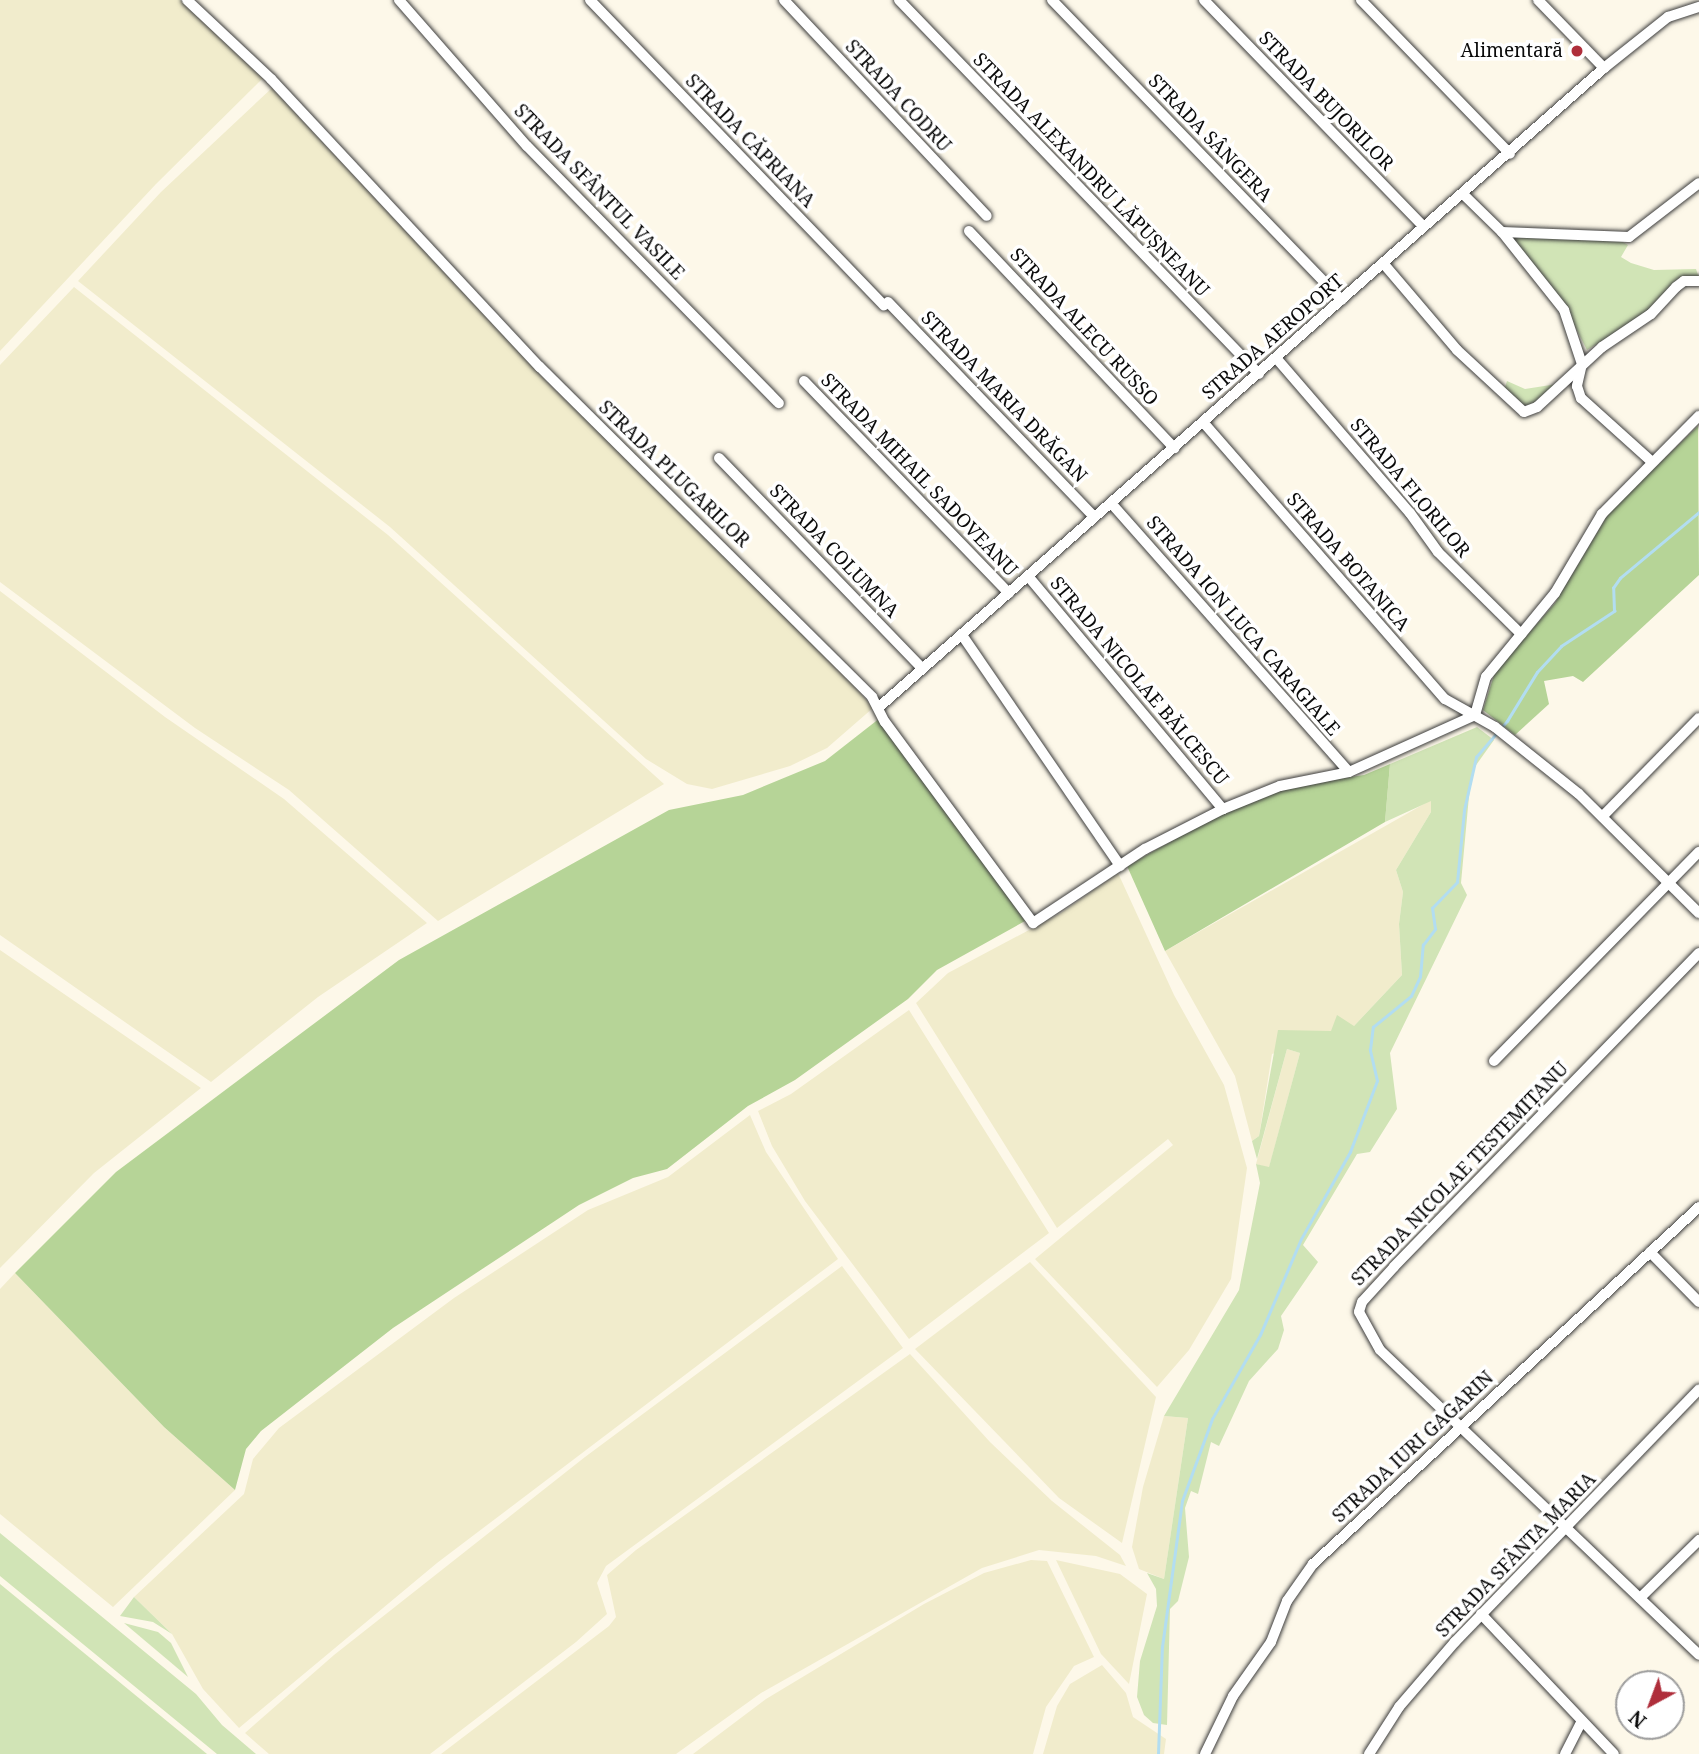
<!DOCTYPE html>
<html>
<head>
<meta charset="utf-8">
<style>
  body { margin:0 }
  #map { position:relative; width:1699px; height:1754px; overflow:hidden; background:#fdf8e9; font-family:"Noto Serif",serif }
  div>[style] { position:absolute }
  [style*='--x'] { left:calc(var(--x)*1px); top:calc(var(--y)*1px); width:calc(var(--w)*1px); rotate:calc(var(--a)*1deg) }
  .farmland>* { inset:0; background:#f1eccc }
  .green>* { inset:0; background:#d1e4b6 }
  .forest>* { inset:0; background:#b6d497 }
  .stream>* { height:2.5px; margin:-1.25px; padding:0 1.25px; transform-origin:1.25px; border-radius:1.25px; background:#b2ddf1 }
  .roads { filter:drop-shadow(0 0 2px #3d3d3d) drop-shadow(0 0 2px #3d3d3d) }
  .street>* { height:10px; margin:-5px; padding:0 5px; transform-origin:5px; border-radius:5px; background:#fff }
  .dots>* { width:19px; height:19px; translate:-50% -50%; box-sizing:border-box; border:4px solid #fff; border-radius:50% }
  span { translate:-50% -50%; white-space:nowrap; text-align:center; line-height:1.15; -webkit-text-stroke:7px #fff; paint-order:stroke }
  .poi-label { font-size:19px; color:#0a0a0a }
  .right { translate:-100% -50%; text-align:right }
  .street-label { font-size:19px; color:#0a0a0a }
  .north { position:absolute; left:1615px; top:1670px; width:70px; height:70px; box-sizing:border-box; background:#fff; border:2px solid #9d9d9d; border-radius:50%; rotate:221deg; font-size:19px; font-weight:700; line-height:28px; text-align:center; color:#0a0a0a }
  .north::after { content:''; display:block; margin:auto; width:24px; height:32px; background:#af2e3b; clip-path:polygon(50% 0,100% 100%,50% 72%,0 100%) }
</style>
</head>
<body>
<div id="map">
  <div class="farmland">
    <i style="clip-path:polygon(0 0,180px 0,263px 78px,156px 184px,0 351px)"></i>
    <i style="clip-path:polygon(272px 88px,542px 377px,829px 656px,873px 708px,827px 748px,790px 766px,712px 789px,687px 784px,646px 759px,390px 527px,78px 281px,161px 192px)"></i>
    <i style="clip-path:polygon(74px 287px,388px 535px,664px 784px,438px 921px,289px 790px,195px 728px,0 582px,0 365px)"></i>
    <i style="clip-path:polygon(0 591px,165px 717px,284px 799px,427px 923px,318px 997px,211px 1082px,0 935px)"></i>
    <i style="clip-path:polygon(1431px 800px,1431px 812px,1396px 870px,1403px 892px,1399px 924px,1402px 975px,1354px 1026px,1272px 1054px,1259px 1136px,1252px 1141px,1235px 1076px,1165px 951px)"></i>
    <i style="clip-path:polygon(1118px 873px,1174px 995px,1224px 1085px,1247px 1168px,1231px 1279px,1189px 1350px,1157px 1387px,1035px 1259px,1173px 1145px,1168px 1139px,1057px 1228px,916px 1003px,948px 973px,1061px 913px)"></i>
    <i style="clip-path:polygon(0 950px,201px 1088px,94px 1173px,0 1268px)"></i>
    <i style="clip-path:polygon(909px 1010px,1049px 1233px,909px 1339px,805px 1201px,772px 1146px,758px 1111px,791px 1094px)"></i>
    <i style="clip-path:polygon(1287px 1049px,1300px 1053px,1269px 1168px,1256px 1164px)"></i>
    <i style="clip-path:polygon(750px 1115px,766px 1152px,838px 1259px,437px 1563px,239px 1728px,203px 1689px,172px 1634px,134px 1597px,244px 1494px,253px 1459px,279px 1428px,454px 1298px,588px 1210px,668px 1177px)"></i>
    <i style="clip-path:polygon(1030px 1262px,1156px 1397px,1122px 1543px,1059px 1498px,915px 1349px)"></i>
    <i style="clip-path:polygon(842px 1266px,903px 1348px,606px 1566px,597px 1583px,607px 1614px,576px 1642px,430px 1754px,269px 1754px,245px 1733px,334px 1655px,585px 1457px)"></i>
    <i style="clip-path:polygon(15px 1273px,164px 1427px,235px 1490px,113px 1607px,0 1514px,0 1289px)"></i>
    <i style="clip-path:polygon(910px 1354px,990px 1442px,1052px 1501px,1120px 1555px,1126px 1566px,1096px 1556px,1039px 1550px,982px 1568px,761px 1693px,676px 1754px,441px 1754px,609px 1626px,616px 1617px,607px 1575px,636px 1550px)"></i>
    <i style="clip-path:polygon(1164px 1416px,1188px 1418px,1164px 1579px,1139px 1569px,1132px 1547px,1143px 1487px)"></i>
    <i style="clip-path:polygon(1031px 1560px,1047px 1561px,1094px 1657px,1074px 1666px,1046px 1707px,1033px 1754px,693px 1754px,766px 1699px,924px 1604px,984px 1573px)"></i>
    <i style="clip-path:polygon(1056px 1560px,1120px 1574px,1147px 1594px,1129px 1684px,1101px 1654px)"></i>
    <i style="clip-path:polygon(1102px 1665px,1126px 1693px,1133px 1717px,1166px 1739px,1164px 1754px,1043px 1754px,1057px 1706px,1070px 1684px)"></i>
  </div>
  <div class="green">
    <i style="clip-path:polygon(1511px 237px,1619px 240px,1628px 245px,1621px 257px,1631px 263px,1654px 270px,1696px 269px,1699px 278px,1678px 280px,1646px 314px,1587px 350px,1565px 307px)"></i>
    <i style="clip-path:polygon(1507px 381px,1525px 389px,1557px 384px,1533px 405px,1524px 405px,1503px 393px)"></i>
    <i style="clip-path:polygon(1477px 727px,1494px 740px,1474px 768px,1469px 796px,1461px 883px,1467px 895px,1390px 1053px,1397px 1109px,1370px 1152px,1357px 1154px,1303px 1245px,1318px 1262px,1281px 1316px,1284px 1330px,1278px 1349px,1249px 1381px,1219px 1446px,1211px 1442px,1198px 1494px,1191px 1491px,1185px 1508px,1189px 1557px,1178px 1601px,1170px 1609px,1167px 1725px,1153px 1723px,1144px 1715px,1137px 1697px,1140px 1661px,1157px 1606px,1156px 1589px,1147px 1573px,1164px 1579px,1188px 1418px,1164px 1416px,1239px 1290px,1260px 1183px,1256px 1164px,1269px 1167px,1300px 1053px,1287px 1049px,1257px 1159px,1252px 1141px,1259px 1136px,1278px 1030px,1331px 1031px,1337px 1015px,1354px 1026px,1402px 975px,1399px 924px,1403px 892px,1396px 870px,1431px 812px,1431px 801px,1385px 822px,1390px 764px)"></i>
    <i style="clip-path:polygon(0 1533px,196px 1694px,222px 1725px,256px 1754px,217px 1754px,0 1576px)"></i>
    <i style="clip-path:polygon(0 1584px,78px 1648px,207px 1754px,0 1754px)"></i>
    <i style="clip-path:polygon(134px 1597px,172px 1634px,153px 1622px,120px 1616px)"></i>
    <i style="clip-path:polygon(124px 1623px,158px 1632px,171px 1643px,188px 1677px)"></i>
  </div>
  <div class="forest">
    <i style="clip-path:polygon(1698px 426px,1699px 575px,1583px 682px,1573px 676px,1544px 681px,1549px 704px,1515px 735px,1483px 710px,1495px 672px,1555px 603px,1610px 511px)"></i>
    <i style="clip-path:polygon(880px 718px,1025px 921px,937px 970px,908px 999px,795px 1080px,748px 1106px,667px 1169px,633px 1178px,579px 1205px,393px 1328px,261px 1431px,246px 1449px,235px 1490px,164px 1427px,15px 1273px,116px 1172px,399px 960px,669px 810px,743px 795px,825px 761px)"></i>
    <i style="clip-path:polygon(1390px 764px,1385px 822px,1165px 951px,1127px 866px,1222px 813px,1283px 787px,1364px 775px)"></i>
  </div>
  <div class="stream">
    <i style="--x:1158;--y:1754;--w:107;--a:-87.9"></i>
    <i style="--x:1162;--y:1647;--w:147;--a:-82.2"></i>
    <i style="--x:1182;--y:1501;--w:87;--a:-69.9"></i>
    <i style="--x:1212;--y:1419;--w:97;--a:-60.3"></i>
    <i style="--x:1260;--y:1335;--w:104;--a:-66.9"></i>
    <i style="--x:1301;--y:1239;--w:100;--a:-60.6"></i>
    <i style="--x:1350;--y:1152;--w:76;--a:-69.2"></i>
    <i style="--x:1377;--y:1081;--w:32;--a:-103"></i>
    <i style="--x:1370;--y:1050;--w:23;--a:-83"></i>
    <i style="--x:1373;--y:1027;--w:49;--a:-39.2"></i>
    <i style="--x:1411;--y:996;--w:21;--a:-65"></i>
    <i style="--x:1420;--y:977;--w:32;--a:-85"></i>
    <i style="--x:1423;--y:945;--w:20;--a:-53"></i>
    <i style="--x:1435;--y:929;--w:21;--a:-98"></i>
    <i style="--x:1432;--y:908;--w:36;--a:-46"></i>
    <i style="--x:1457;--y:882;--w:72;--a:-84.4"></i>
    <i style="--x:1464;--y:810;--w:54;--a:-77.2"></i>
    <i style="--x:1476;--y:757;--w:48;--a:-49.3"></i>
    <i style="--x:1507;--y:721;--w:57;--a:-58.5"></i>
    <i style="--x:1537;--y:672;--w:35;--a:-47"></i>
    <i style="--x:1561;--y:646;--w:64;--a:-33.4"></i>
    <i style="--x:1614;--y:611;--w:23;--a:-92"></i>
    <i style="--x:1613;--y:588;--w:12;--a:-55"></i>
    <i style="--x:1620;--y:578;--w:103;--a:-39.9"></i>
  </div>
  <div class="roads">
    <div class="street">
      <i style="--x:187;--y:0;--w:115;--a:43.2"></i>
      <i style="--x:271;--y:79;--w:394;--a:47"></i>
      <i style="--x:540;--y:367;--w:468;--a:44.8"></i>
      <i style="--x:872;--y:697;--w:28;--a:63"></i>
      <i style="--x:885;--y:722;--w:250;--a:53.6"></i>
      <i style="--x:1033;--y:923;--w:134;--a:-33.5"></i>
      <i style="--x:1145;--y:849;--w:88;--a:-27.1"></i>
      <i style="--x:1223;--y:809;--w:61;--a:-22"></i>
      <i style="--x:1280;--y:786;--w:70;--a:-11.5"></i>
      <i style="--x:1349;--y:772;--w:138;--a:-24.3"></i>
      <i style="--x:1475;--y:715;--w:40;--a:-74"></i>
      <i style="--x:1486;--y:677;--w:109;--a:-50.6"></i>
      <i style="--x:1555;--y:593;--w:92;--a:-59.3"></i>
      <i style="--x:1602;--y:514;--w:138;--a:-45.3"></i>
      <i style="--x:399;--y:0;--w:194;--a:48.8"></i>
      <i style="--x:527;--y:146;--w:360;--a:45.6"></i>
      <i style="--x:590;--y:0;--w:424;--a:46.1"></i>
      <i style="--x:784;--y:0;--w:296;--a:46.8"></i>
      <i style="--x:899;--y:0;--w:519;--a:46.09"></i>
      <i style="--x:1052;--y:0;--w:417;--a:46"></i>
      <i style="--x:1204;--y:0;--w:315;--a:45.9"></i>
      <i style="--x:1361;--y:0;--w:214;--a:45.9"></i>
      <i style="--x:1538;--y:0;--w:95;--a:45.9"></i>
      <i style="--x:1463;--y:194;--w:54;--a:44.3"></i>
      <i style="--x:1502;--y:232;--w:100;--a:51.5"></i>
      <i style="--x:1564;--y:310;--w:57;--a:71.6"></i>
      <i style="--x:1582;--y:364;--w:23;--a:103"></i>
      <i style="--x:1577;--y:386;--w:13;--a:72"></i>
      <i style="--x:1581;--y:398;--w:96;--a:42"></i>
      <i style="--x:969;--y:231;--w:299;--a:46.6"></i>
      <i style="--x:1502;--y:232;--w:127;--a:2.3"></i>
      <i style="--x:1629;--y:237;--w:88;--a:-37.6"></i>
      <i style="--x:1383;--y:263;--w:114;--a:49.6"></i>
      <i style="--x:1457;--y:350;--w:91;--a:42.8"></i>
      <i style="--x:1524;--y:412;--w:14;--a:-21"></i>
      <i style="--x:1537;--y:407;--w:88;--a:-42.7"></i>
      <i style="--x:1602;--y:347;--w:59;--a:-34"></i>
      <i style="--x:1651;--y:314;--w:37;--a:-47"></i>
      <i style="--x:1676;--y:287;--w:10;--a:-37"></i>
      <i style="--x:1684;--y:281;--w:15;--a:0"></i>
      <i style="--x:888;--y:302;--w:298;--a:46.2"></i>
      <i style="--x:1277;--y:359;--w:203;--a:49.2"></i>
      <i style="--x:1410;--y:513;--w:48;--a:54.3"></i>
      <i style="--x:1438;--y:552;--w:117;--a:44.7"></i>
      <i style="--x:804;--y:381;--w:295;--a:46"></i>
      <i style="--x:1203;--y:422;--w:368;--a:48.9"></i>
      <i style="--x:1445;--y:699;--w:57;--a:29.2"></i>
      <i style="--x:1495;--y:727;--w:107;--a:38.6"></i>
      <i style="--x:1579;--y:794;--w:169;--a:44.8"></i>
      <i style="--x:719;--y:458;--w:293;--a:46"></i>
      <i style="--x:1111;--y:503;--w:359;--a:48.5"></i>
      <i style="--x:1028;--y:576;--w:304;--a:50.1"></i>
      <i style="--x:962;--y:635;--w:280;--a:55.6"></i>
      <i style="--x:878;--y:708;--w:968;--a:-41.4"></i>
      <i style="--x:1604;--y:68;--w:82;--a:-38.6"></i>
      <i style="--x:1668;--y:17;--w:33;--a:-18"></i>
      <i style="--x:1603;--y:816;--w:137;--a:-45.6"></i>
      <i style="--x:1699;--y:953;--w:438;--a:134.2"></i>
      <i style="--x:1394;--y:1267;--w:47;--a:132.4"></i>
      <i style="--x:1362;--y:1302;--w:10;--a:107"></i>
      <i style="--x:1359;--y:1312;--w:43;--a:61.1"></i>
      <i style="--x:1380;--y:1350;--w:441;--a:43.7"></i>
      <i style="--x:1494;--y:1061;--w:293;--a:-45.6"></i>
      <i style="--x:1650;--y:1252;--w:70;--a:45.6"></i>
      <i style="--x:1640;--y:1598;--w:83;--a:-44.5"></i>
      <i style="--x:1481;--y:1614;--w:193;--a:46.5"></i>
      <i style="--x:1205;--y:1754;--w:64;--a:-64.2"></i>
      <i style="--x:1233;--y:1696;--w:66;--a:-54.9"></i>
      <i style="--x:1271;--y:1642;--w:44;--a:-68.7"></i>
      <i style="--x:1287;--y:1601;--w:45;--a:-54.9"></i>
      <i style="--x:1313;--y:1564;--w:526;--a:-42.76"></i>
      <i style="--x:1369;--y:1754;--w:56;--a:-57.4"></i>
      <i style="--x:1399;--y:1707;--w:86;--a:-49.3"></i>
      <i style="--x:1455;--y:1642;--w:351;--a:-46"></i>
      <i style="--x:1565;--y:1754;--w:37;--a:-63"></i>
    </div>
  </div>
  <div class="dots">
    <i style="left:1577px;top:51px;background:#af2e3b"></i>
  </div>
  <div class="poi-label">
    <span class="right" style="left:1563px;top:51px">Alimentară</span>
  </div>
  <div class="street-label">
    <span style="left:898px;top:96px;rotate:47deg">STRADA CODRU</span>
    <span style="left:1326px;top:101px;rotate:46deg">STRADA BUJORILOR</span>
    <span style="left:1210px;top:138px;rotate:46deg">STRADA SÂNGERA</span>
    <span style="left:750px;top:141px;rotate:46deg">STRADA CĂPRIANA</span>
    <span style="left:1091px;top:175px;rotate:46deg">STRADA ALEXANDRU LĂPUȘNEANU</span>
    <span style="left:599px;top:192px;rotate:46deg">STRADA SFÂNTUL VASILE</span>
    <span style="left:1084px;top:327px;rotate:47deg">STRADA ALECU RUSSO</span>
    <span style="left:1273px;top:337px;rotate:-41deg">STRADA AEROPORT</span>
    <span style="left:1004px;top:397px;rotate:46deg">STRADA MARIA DRĂGAN</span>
    <span style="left:674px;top:474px;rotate:44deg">STRADA PLUGARILOR</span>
    <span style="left:919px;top:475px;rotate:46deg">STRADA MIHAIL SADOVEANU</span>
    <span style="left:1410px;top:488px;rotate:50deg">STRADA FLORILOR</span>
    <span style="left:834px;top:551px;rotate:46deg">STRADA COLUMNA</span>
    <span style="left:1348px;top:562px;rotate:49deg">STRADA BOTANICA</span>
    <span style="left:1243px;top:626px;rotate:49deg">STRADA ION LUCA CARAGIALE</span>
    <span style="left:1139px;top:681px;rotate:50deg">STRADA NICOLAE BĂLCESCU</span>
    <span style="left:1460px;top:1174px;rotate:-46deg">STRADA NICOLAE TESTEMIȚANU</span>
    <span style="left:1413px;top:1447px;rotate:-43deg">STRADA IURI GAGARIN</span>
    <span style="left:1516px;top:1555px;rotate:-46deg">STRADA SFÂNTA MARIA</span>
  </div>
  <div class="north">N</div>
</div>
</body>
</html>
